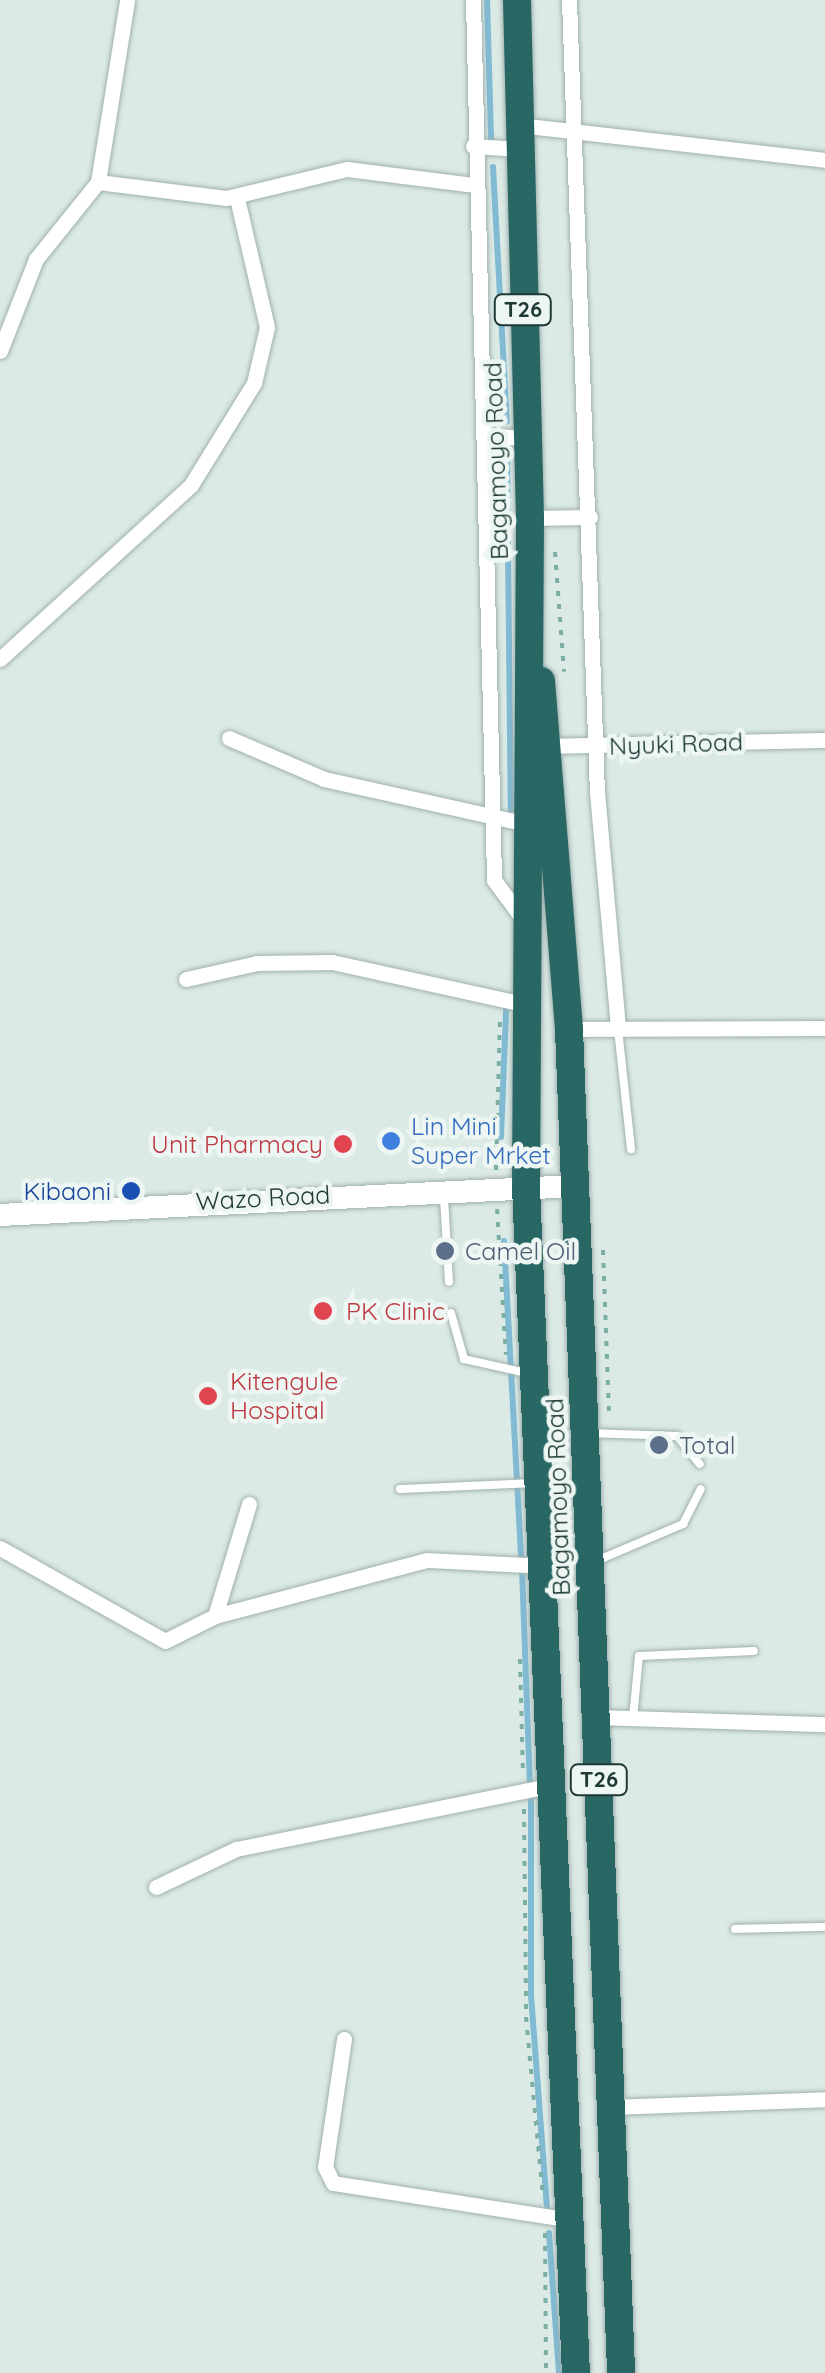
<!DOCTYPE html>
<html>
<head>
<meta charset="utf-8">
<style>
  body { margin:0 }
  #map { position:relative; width:825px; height:2373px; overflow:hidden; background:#dceae6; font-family:Quicksand,sans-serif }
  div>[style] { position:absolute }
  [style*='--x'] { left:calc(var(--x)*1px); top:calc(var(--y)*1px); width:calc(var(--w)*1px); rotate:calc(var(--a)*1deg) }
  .stream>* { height:6px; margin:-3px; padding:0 3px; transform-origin:3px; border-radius:3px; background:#80bad3 }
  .path>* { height:4px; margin-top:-2px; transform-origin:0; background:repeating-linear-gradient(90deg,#7bafa6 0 5px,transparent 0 13px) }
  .roads { filter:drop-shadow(0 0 2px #9fb1ae) drop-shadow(0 0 2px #9fb1ae) }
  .lane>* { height:8px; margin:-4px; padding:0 4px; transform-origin:4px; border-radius:4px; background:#fff }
  .street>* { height:15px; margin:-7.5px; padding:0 7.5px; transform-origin:7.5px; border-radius:7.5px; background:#fff }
  .secondary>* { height:22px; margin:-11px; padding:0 11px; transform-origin:11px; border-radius:11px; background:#fff }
  .highway>* { height:28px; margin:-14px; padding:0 14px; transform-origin:14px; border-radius:14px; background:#286763 }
  .dots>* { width:28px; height:28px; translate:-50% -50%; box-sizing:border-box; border:5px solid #edf6f3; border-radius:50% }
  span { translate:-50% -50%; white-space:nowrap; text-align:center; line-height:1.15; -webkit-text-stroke:9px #edf6f3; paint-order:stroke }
  .shield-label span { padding:2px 8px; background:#edf6f3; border:2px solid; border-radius:8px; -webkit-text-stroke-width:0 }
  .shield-label { font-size:22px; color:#1e3936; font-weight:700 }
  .street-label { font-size:25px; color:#1e3936 }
  .shop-label { font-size:25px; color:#366cbe }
  .left { translate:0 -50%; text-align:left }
  .health-label { font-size:25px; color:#be3a42 }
  .right { translate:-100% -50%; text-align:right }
  .transit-label { font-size:25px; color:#164399 }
  .service-label { font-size:25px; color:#4e5e75 }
</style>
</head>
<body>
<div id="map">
  <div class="stream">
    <i style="--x:487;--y:0;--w:138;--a:88.3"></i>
    <i style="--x:493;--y:167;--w:255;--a:86.9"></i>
    <i style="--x:507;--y:449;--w:361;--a:89.4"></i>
    <i style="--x:501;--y:1137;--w:127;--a:-87.7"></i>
    <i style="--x:504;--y:1241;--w:317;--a:86.9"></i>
    <i style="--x:522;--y:1569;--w:214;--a:87.9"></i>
    <i style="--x:531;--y:1800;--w:195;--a:90"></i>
    <i style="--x:531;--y:1995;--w:212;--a:85.7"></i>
    <i style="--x:549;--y:2233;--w:140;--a:85.9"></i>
  </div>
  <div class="path">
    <i style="--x:555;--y:552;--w:120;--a:85.7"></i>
    <i style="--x:496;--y:1170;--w:156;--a:-88.5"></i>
    <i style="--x:497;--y:1209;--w:146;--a:86.5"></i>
    <i style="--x:603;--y:1250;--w:161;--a:87.9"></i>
    <i style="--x:520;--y:1659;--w:115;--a:88.5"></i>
    <i style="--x:524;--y:1809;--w:208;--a:89.4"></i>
    <i style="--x:526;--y:2017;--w:182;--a:84.6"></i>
    <i style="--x:545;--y:2233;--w:140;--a:89.6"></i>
  </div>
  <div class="roads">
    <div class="lane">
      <i style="--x:618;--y:1029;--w:121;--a:83.8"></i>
      <i style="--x:444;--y:1198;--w:84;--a:86.6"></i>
      <i style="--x:451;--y:1313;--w:48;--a:74.2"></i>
      <i style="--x:464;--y:1359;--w:64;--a:12.7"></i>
      <i style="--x:589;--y:1433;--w:88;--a:2"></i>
      <i style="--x:677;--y:1436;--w:36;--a:51"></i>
      <i style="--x:400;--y:1489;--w:130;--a:-2.6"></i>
      <i style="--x:596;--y:1561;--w:95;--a:-23"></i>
      <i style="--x:683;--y:1524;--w:39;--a:-63"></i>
      <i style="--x:633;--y:1718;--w:62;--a:-84.5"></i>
      <i style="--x:639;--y:1656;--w:115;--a:-2.5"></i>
      <i style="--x:735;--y:1929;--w:90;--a:-1.3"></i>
    </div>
    <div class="street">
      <i style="--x:473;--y:0;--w:880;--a:88.63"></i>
      <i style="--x:494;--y:880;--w:56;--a:53.7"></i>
      <i style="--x:569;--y:0;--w:792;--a:87.98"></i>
      <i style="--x:597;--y:792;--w:238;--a:84.9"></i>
      <i style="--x:519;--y:125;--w:308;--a:6.5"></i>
      <i style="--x:473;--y:146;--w:47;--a:3.7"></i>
      <i style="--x:98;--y:182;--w:129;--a:7.1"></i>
      <i style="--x:226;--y:198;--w:124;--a:-13.5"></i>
      <i style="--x:347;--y:169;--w:127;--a:7.2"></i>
      <i style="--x:0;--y:351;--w:99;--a:-68.6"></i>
      <i style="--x:36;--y:259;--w:99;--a:-51.2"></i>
      <i style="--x:98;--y:182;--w:184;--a:-80.9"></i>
      <i style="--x:487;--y:435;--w:38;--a:5"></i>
      <i style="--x:530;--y:518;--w:60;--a:-1"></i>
      <i style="--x:0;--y:659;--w:258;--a:-42.3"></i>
      <i style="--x:191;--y:485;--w:120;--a:-58.3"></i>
      <i style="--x:254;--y:383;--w:57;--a:-76.9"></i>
      <i style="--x:267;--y:327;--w:132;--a:-103.1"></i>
      <i style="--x:229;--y:738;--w:103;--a:23.3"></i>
      <i style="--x:324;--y:779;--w:208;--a:12.5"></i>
      <i style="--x:539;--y:746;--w:286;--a:-1.2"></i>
      <i style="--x:186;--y:979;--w:73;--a:-12.7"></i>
      <i style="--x:257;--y:963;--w:75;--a:-0.8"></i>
      <i style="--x:332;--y:962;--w:201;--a:12.4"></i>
      <i style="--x:569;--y:1029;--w:256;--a:-0.2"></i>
      <i style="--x:0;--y:1548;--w:189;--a:29.4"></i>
      <i style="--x:165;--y:1641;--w:56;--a:-26.6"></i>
      <i style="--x:215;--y:1616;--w:219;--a:-14.8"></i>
      <i style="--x:427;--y:1560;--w:117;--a:2.9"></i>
      <i style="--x:215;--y:1616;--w:117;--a:-73.1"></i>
      <i style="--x:596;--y:1717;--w:229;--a:1.8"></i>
      <i style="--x:156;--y:1887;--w:89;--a:-25.4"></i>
      <i style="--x:236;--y:1849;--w:323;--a:-11.4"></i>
      <i style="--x:344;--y:2039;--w:129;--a:98.4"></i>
      <i style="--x:325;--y:2167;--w:18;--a:63"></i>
      <i style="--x:333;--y:2183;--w:243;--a:8.8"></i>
      <i style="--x:611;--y:2107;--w:214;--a:-2.1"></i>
    </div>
    <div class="secondary">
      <i style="--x:0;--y:1215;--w:576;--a:-2.89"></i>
    </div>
    <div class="highway">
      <i style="--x:517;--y:0;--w:518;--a:88.56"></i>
      <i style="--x:530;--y:518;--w:669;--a:90.34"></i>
      <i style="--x:526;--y:1187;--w:1187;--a:87.59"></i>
      <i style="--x:541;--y:681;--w:349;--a:85.4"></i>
      <i style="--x:569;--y:1029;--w:1345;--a:87.78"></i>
    </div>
  </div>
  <div class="dots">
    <i style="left:391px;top:1141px;background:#3f7fe0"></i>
    <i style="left:343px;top:1144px;background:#e0444e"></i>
    <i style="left:131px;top:1191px;background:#1a4fb4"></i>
    <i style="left:445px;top:1251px;background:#5c6f8a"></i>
    <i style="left:323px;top:1311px;background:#e0444e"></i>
    <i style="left:208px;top:1396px;background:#e0444e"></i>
    <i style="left:659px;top:1445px;background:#5c6f8a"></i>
  </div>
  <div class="shield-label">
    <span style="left:523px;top:310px">T26</span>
    <span style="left:599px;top:1780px">T26</span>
  </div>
  <div class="street-label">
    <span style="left:496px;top:461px;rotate:-92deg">Bagamoyo Road</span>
    <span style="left:676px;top:744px;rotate:-2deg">Nyuki Road</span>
    <span style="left:263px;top:1198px;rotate:-3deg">Wazo Road</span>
    <span style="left:558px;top:1497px;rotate:-92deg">Bagamoyo Road</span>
  </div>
  <div class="shop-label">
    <span class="left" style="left:411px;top:1141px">Lin Mini<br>Super Mrket</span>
  </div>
  <div class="health-label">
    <span class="right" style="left:323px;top:1144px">Unit Pharmacy</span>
    <span class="left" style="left:346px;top:1311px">PK Clinic</span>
    <span class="left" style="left:230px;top:1396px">Kitengule<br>Hospital</span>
  </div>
  <div class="transit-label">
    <span class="right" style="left:111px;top:1191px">Kibaoni</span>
  </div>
  <div class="service-label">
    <span class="left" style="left:465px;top:1251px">Camel Oil</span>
    <span class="left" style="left:679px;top:1445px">Total</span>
  </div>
</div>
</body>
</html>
